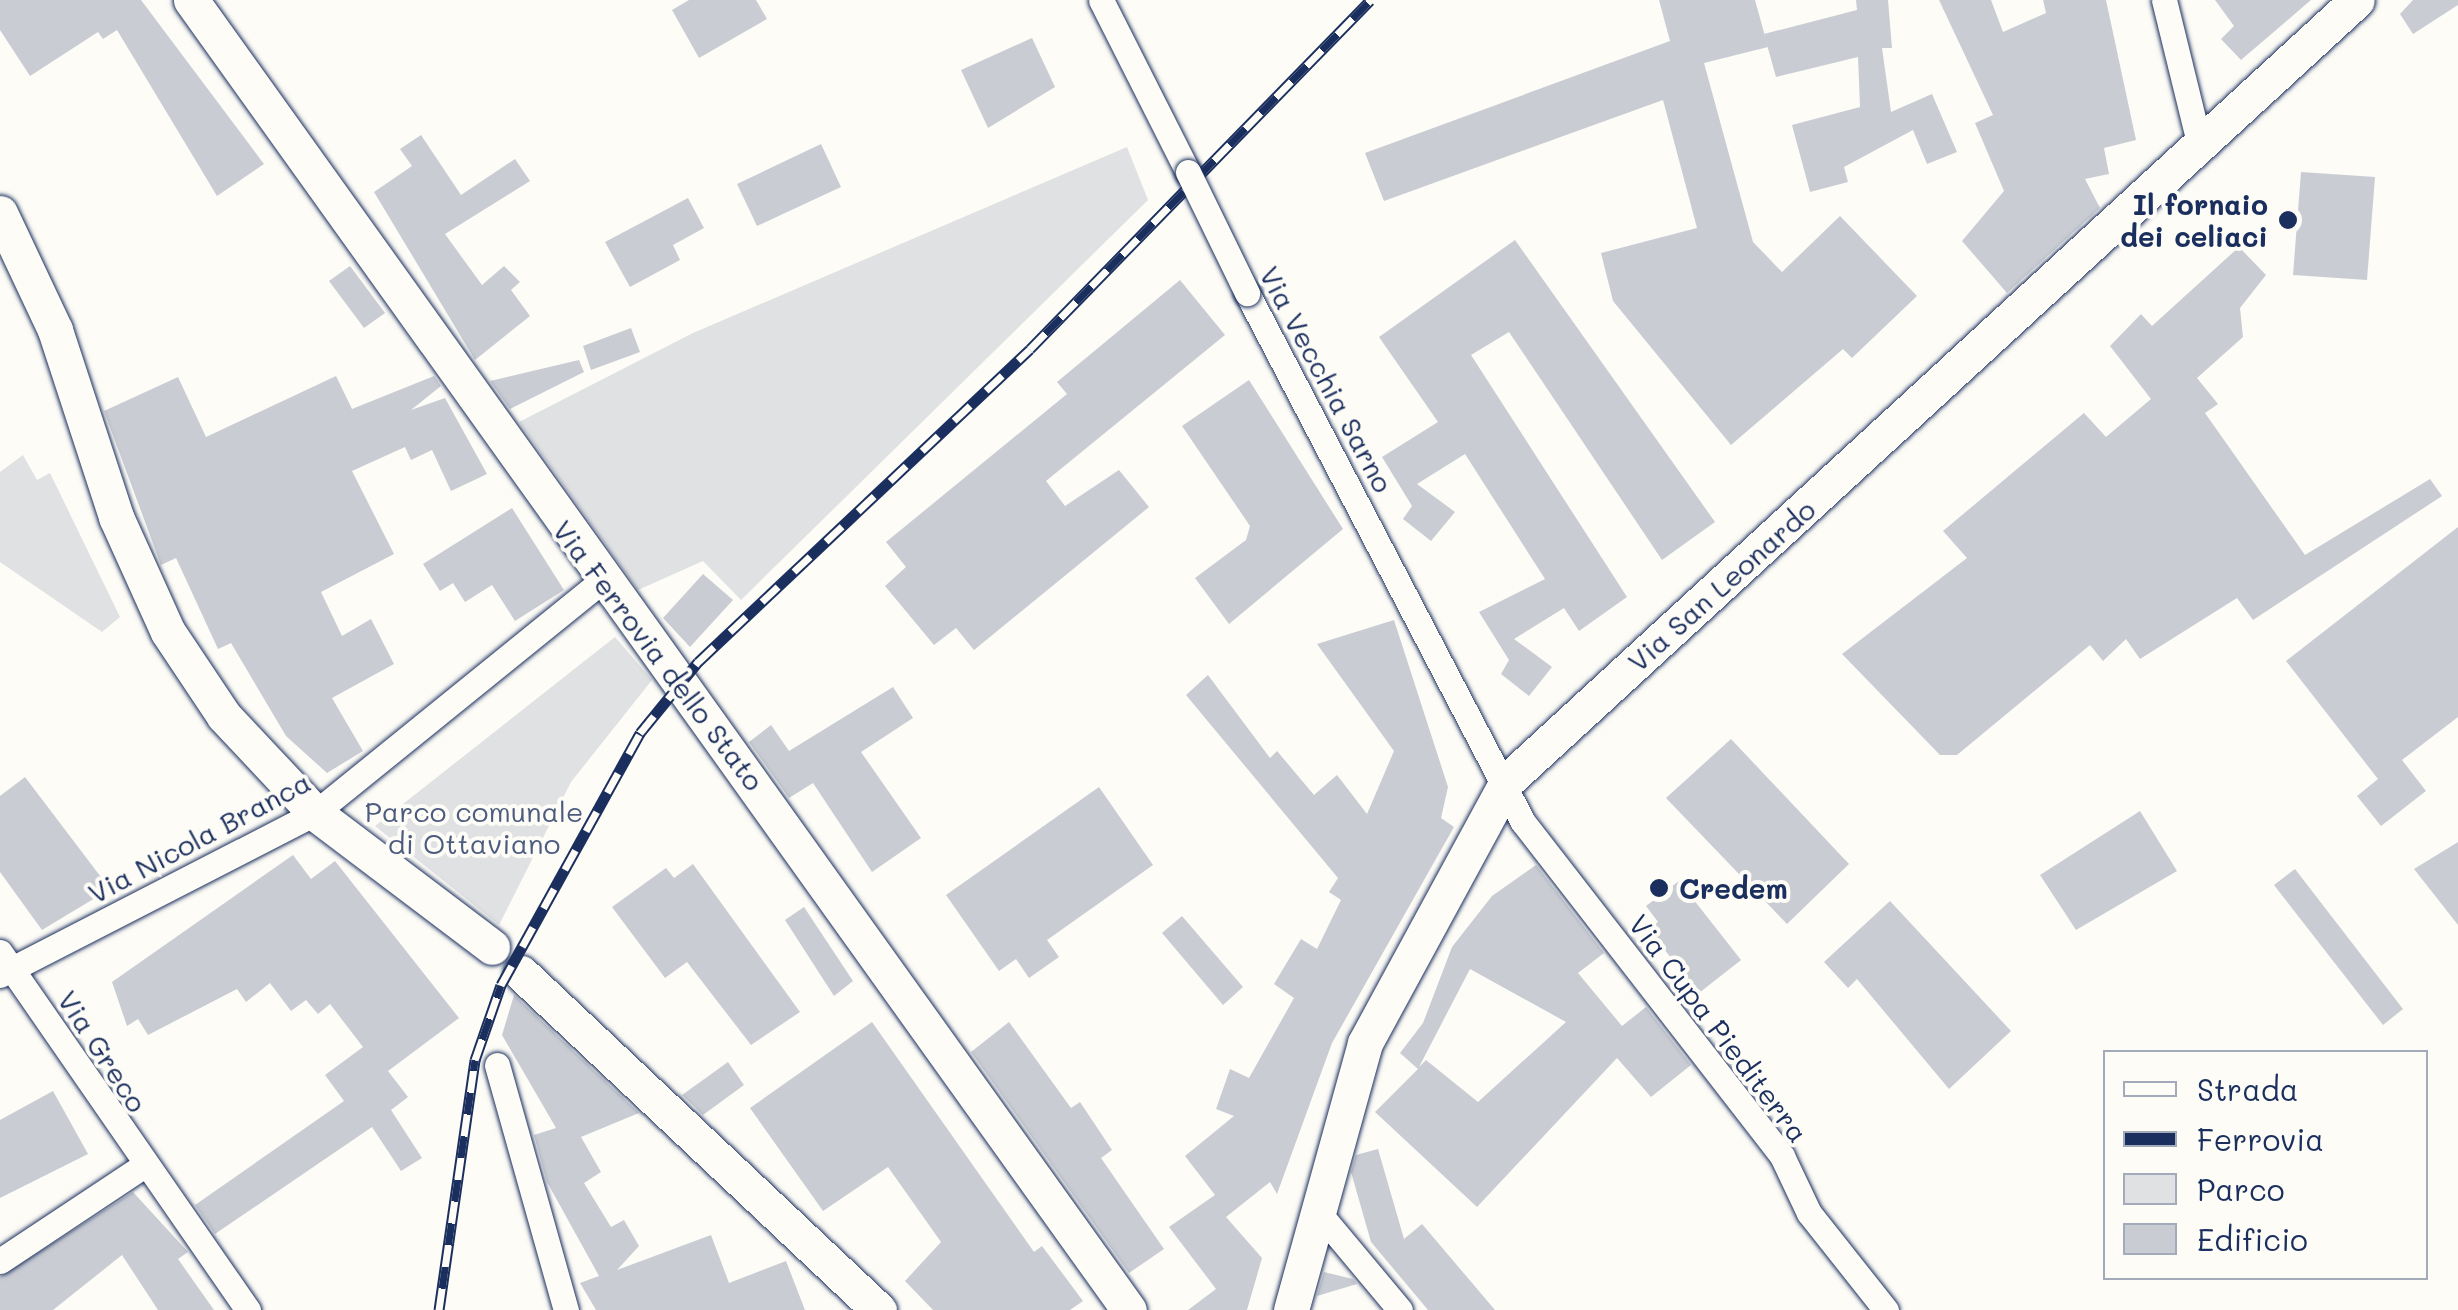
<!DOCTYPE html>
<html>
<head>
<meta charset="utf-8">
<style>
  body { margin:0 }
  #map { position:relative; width:2458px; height:1310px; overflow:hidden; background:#fdfcf7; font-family:Mali,sans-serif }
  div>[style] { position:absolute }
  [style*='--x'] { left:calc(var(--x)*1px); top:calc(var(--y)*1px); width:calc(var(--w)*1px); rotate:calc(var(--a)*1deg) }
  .green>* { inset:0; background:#e0e1e3 }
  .building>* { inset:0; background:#c9ccd3 }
  .roads { filter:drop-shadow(0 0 2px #1b2f5e) drop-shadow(0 0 2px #1b2f5e) }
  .street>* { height:25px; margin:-12.5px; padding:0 12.5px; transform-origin:12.5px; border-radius:12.5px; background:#fdfcf7 }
  .secondary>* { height:35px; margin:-17.5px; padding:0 17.5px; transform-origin:17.5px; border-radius:17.5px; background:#fdfcf7 }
  .rail>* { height:11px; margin-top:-5.5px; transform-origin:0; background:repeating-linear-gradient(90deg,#fdfcf7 0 22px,#1b2f5e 0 44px); box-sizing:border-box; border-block:2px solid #1b2f5e }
  .bridges { filter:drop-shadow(0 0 2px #1b2f5e) drop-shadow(0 0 2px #1b2f5e) }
  .street-bridge>* { height:25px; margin:-12.5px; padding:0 12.5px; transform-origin:12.5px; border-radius:12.5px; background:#fdfcf7 }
  .dots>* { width:28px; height:28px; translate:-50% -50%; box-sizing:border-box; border:5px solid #fdfcf7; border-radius:50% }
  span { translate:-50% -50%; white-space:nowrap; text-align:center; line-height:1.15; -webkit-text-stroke:8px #fdfcf7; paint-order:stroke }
  .poi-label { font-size:28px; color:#1b2f5e; font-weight:700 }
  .right { translate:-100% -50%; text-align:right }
  .left { translate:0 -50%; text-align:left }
  .street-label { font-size:28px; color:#1b2f5e }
  .park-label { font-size:28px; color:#4c5c7f }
  .legend { position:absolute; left:2103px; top:1050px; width:325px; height:230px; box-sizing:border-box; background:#fdfcf7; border:2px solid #a3aaba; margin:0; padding:12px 18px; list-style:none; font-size:30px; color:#1b2f5e }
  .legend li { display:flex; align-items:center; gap:20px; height:50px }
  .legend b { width:50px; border:2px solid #a3aaba }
</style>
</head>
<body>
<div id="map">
  <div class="green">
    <i style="clip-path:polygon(1127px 147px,1148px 200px,741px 600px,703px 561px,638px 590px,519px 422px,693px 333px)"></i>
    <i style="clip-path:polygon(23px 455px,37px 480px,50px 473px,120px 617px,102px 632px,0 562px,0 472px)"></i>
    <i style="clip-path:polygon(615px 637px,652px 680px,571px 782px,499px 925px,375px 826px)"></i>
  </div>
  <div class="building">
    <i style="clip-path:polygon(0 0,141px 0,264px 164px,217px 196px,117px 30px,103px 39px,98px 32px,30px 76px,0 30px)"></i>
    <i style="clip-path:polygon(689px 0,756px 0,767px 19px,699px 58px,672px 10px)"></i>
    <i style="clip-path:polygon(1659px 0,1755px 0,1768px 47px,1704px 63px,1753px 242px,1782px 272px,1840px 216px,1917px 296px,1852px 358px,1843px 349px,1731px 445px,1613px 301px,1601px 253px,1697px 228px,1663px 100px,1384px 201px,1365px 153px,1670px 41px)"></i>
    <i style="clip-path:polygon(1856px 0,1888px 0,1892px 48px,1882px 48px,1891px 112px,1932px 94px,1957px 152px,1927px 164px,1913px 130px,1844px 167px,1848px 182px,1810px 192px,1792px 125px,1860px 107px,1858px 57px,1776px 77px,1764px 34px,1857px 10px)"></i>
    <i style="clip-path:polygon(1939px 0,1991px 0,2003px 32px,2046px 13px,2043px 0,2106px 0,2136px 140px,2104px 148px,2109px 174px,2085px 179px,2100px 208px,2007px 293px,1962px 241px,2004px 191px,1975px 123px,1993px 115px)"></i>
    <i style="clip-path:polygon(2215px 0,2311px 0,2241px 60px,2221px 39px,2234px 26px)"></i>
    <i style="clip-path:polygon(2413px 0,2458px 0,2458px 5px,2413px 34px,2400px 14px)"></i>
    <i style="clip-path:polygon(1032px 38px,1055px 87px,988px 128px,961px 70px)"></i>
    <i style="clip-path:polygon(421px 135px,461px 195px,515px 159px,530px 181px,445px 234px,482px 285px,504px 266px,520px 282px,511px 290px,530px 316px,475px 360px,374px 192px,412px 166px,400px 149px)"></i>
    <i style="clip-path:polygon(821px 144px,841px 187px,757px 226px,737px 184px)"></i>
    <i style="clip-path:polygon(2301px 172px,2375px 177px,2367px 280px,2293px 275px)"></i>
    <i style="clip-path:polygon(688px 198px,704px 228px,673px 245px,680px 260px,630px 287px,605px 242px)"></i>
    <i style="clip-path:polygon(1515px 240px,1715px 522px,1662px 560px,1509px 332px,1471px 355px,1627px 597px,1579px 631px,1564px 608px,1514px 639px,1552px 667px,1529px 696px,1501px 674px,1509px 660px,1479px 612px,1545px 579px,1465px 454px,1417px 484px,1455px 512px,1431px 541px,1403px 519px,1412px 506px,1382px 457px,1438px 422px,1379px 337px)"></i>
    <i style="clip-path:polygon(2239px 247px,2266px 275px,2240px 308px,2243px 337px,2197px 378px,2218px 404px,2205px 413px,2305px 555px,2430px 479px,2442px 496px,2253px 620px,2237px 598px,2140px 659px,2126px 639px,2103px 661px,2090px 645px,1957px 755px,1940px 755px,1842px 654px,1967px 558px,1943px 531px,2084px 413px,2106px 437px,2151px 399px,2110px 346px,2141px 314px,2152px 326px)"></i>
    <i style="clip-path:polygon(350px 266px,385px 313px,364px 328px,329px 281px)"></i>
    <i style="clip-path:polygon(1180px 280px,1225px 335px,1046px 481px,1065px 506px,1119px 470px,1149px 507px,974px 650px,956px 628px,934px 645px,885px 586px,906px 567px,886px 542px,1067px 394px,1057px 382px)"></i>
    <i style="clip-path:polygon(631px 328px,640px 352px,591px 370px,583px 346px)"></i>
    <i style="clip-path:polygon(579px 360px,584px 372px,510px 409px,490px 381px)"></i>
    <i style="clip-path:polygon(336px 376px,352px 409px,434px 376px,441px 386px,411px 410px,445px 398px,487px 474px,451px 491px,432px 450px,411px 460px,405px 447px,352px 471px,394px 554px,321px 592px,342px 636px,371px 619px,394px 664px,332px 698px,363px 751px,327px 773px,286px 736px,231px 643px,218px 649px,176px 558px,161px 565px,104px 411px,178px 377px,206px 437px)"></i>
    <i style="clip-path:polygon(1249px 380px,1343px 529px,1229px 624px,1195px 578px,1246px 540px,1250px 526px,1182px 426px)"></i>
    <i style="clip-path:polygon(512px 508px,564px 590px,515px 621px,492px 585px,465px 602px,453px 583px,440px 591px,423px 564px)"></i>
    <i style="clip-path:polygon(2458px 527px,2458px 717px,2402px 760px,2426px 791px,2381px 826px,2357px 796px,2378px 779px,2286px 661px)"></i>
    <i style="clip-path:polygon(703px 574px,733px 600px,690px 647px,663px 618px)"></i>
    <i style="clip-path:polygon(1394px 620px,1448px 787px,1441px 818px,1454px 827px,1332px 1043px,1277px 1194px,1270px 1182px,1226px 1217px,1262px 1258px,1247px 1310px,1188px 1310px,1216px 1289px,1169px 1227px,1215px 1195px,1185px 1156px,1234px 1116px,1216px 1109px,1230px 1069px,1249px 1078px,1294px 998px,1274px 984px,1301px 939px,1317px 949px,1341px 900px,1329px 892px,1338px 878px,1186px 695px,1208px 675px,1270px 758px,1277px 751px,1314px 795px,1337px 775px,1367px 814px,1394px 751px,1317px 644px)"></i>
    <i style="clip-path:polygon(893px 687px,913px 718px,861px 752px,921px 838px,872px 872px,813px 783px,789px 798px,749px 742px,771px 725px,789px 751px)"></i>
    <i style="clip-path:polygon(1731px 739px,1849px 864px,1787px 924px,1666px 798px)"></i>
    <i style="clip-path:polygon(25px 777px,110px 889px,42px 930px,0 872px,0 796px)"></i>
    <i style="clip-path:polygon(1099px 787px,1153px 865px,1047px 940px,1059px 957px,1029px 978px,1016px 959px,999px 971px,946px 895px)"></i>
    <i style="clip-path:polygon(2140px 811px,2177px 871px,2076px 930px,2040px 875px)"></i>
    <i style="clip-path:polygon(2458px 842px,2458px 925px,2414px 869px)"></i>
    <i style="clip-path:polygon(293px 855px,311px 879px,335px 861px,459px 1018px,388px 1071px,408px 1097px,391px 1110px,422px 1158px,401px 1171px,372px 1127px,215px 1234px,195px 1205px,344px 1101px,325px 1075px,363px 1047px,330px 1004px,318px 1014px,306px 1000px,291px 1011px,270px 983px,246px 1002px,237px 989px,148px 1035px,138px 1019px,127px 1026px,112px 982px)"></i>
    <i style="clip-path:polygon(693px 864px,800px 1012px,751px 1045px,687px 962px,665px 978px,612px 907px,666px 868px,674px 878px)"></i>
    <i style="clip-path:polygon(evenodd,1536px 865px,1604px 953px,1578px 973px,1622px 1026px,1646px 1007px,1691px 1065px,1651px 1097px,1617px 1058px,1477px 1207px,1375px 1112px,1418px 1069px,1400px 1053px,1423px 1023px,1452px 947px,1492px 896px,1536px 865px,1470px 969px,1566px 1022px,1478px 1102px,1426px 1060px,1419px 1067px,1470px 969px)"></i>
    <i style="clip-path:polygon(2295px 869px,2403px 1009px,2383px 1025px,2274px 885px)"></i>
    <i style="clip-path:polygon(1679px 881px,1741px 960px,1699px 993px,1648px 929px,1658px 922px,1646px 906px)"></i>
    <i style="clip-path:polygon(1890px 901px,2011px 1031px,1949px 1089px,1857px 979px,1848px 988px,1824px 962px)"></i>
    <i style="clip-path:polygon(804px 907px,853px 981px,834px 996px,785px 920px)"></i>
    <i style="clip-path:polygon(1182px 916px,1243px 987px,1223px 1005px,1162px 933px)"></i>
    <i style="clip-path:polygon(514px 995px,639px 1113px,581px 1137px,601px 1172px,584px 1183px,611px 1227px,624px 1220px,639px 1246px,617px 1270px,711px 1235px,729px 1283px,786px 1261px,805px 1310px,596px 1310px,580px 1283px,599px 1276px,547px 1182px,534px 1135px,556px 1128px,502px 1035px)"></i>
    <i style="clip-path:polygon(872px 1022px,1034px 1252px,1042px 1246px,1083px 1301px,1070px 1310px,933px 1310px,905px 1281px,941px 1242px,888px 1167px,823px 1211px,750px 1108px)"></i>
    <i style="clip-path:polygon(1009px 1022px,1071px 1108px,1080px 1102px,1112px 1150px,1101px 1158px,1164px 1249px,1129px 1273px,971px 1052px)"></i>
    <i style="clip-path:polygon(728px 1062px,744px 1085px,703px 1115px,682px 1095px)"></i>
    <i style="clip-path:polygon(53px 1091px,88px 1154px,0 1198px,0 1120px)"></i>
    <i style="clip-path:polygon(1378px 1149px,1404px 1239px,1422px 1224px,1495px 1310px,1428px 1310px,1371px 1242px,1351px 1172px,1356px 1155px)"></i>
    <i style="clip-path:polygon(133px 1192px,188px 1252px,178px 1259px,214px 1310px,158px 1310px,122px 1255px,53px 1310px,0 1310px,0 1277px)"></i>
    <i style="clip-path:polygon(1324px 1272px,1353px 1279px,1357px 1284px,1317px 1296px)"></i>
  </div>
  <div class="roads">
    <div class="street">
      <i style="--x:1101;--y:0;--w:193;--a:63.2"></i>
      <i style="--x:2164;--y:0;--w:151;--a:76.2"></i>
      <i style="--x:1247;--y:293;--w:597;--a:62.45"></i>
      <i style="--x:1523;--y:822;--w:423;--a:52.2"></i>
      <i style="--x:1782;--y:1156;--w:63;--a:64.7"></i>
      <i style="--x:1809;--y:1213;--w:124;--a:51.6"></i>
      <i style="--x:0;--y:952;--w:436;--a:55.3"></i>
      <i style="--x:0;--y:975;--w:354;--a:-27.2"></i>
      <i style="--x:315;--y:813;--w:367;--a:-39"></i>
      <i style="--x:497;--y:1065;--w:255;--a:74.3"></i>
      <i style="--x:1319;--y:1213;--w:126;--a:50.1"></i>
      <i style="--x:0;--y:1261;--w:172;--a:-33.6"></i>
    </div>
    <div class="secondary">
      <i style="--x:191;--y:0;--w:1611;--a:54.4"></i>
      <i style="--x:0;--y:213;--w:129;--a:64.8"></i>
      <i style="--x:55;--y:330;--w:197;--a:71.9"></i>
      <i style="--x:116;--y:517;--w:126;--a:65.7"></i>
      <i style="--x:168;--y:632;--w:101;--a:56.3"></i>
      <i style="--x:224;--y:716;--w:133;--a:46.8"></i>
      <i style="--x:315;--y:813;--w:222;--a:37.1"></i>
      <i style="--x:521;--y:973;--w:492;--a:43.3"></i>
      <i style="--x:1291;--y:1310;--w:277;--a:-74.5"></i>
      <i style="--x:1365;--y:1043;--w:298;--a:-61.5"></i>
      <i style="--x:1507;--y:781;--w:1154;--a:-42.58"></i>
    </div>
  </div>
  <div class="rail">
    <i style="--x:439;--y:1310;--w:253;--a:-81.8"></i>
    <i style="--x:475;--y:1060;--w:79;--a:-70.9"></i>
    <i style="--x:501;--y:985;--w:288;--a:-61.1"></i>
    <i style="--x:640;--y:733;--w:92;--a:-50.8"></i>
    <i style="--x:698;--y:662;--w:456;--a:-43.3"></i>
    <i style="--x:1030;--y:349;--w:487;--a:-45.7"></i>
  </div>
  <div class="bridges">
    <div class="street-bridge">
      <i style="--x:1188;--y:172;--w:135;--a:64"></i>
    </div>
  </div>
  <div class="dots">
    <i style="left:2288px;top:220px;background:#1b2f5e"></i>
    <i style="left:1659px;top:888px;background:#1b2f5e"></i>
  </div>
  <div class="poi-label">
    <span class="right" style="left:2268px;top:220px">Il fornaio<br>dei celiaci</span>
    <span class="left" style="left:1679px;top:888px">Credem</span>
  </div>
  <div class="street-label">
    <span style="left:1327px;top:379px;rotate:62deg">Via Vecchia Sarno</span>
    <span style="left:1721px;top:585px;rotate:-42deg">Via San Leonardo</span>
    <span style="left:659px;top:655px;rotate:53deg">Via Ferrovia dello Stato</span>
    <span style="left:199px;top:837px;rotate:-28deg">Via Nicola Branca</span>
    <span style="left:1719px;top:1028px;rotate:53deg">Via Cupa Piediterra</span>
    <span style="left:103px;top:1051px;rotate:57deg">Via Greco</span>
  </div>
  <div class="park-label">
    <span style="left:474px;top:827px">Parco comunale<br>di Ottaviano</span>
  </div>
  <ul class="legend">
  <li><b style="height:12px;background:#fdfcf7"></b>Strada</li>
  <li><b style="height:12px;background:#1b2f5e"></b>Ferrovia</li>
  <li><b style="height:28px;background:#e0e1e3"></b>Parco</li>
  <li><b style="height:28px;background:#c9ccd3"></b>Edificio</li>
  </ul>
</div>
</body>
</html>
